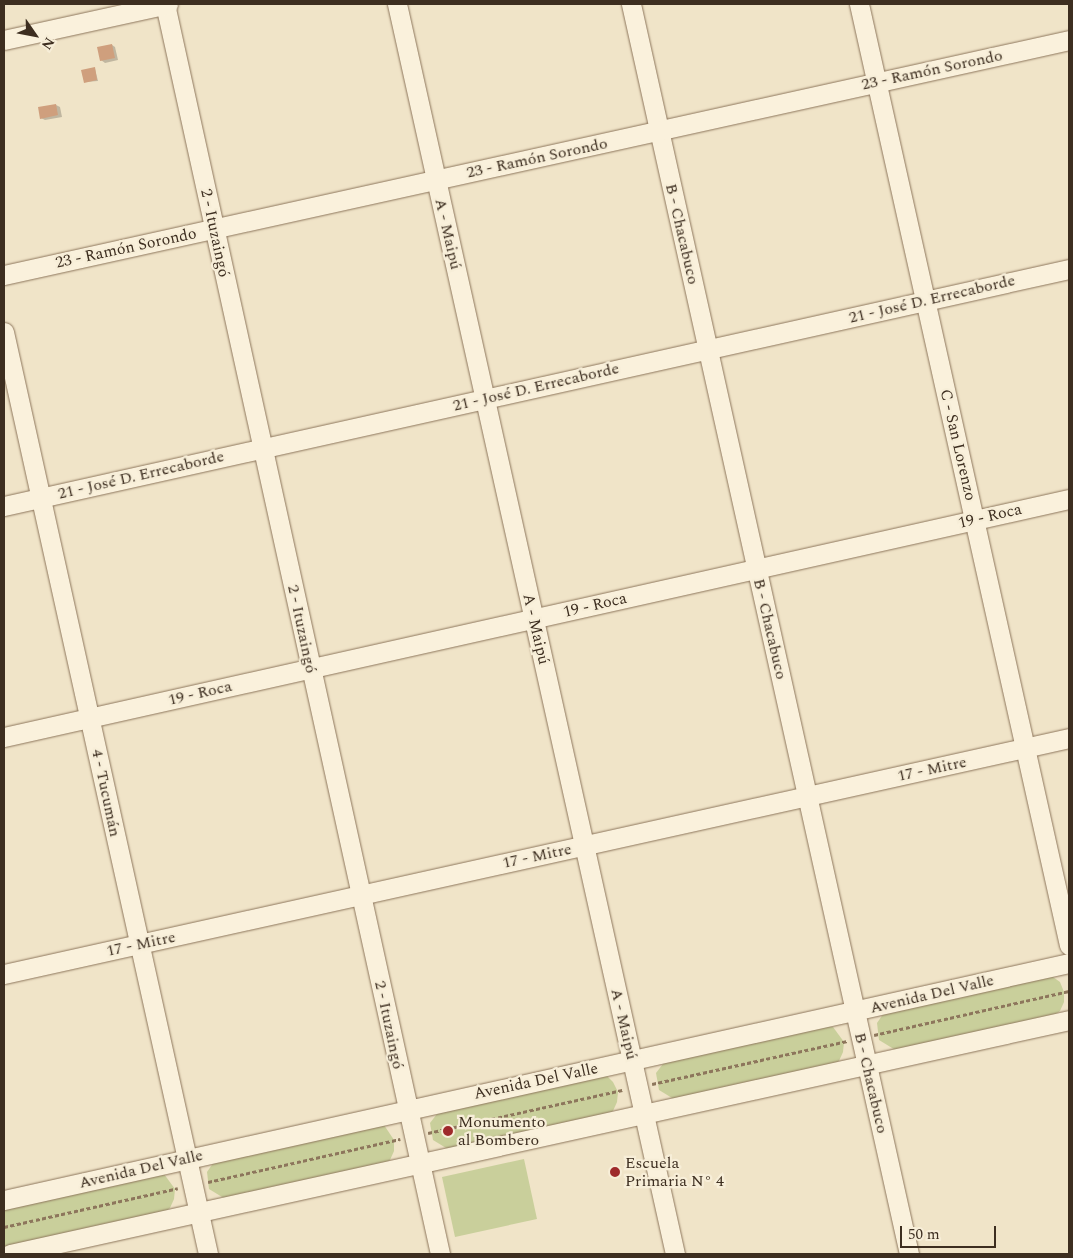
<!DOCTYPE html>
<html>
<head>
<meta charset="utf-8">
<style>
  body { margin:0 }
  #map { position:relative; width:1073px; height:1258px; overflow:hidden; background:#f0e4c8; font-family:Spectral,serif }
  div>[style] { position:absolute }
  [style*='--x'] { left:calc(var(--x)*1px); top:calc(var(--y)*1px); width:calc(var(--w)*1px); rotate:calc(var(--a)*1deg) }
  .green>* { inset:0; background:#c9cf9b }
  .shadow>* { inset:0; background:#0003 }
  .building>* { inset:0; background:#cf9f7d }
  .path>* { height:2.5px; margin-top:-1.25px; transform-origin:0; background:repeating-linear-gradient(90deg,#8d765c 0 4px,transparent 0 6.5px) }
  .roads { filter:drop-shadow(0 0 1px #8d765c) drop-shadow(0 0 1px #8d765c) }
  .minor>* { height:19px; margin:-9.5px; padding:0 9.5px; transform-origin:9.5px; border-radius:9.5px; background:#faf1dc }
  .dots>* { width:14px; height:14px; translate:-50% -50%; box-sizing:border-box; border:2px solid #f7eed8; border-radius:50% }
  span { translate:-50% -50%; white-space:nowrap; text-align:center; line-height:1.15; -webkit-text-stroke:4.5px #f7eed8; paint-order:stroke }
  .street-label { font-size:16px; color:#3d2e20 }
  .poi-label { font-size:16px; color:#3d2e20 }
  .left { translate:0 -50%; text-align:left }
  .frame { position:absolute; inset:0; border:5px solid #3d2e20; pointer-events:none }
  .north { position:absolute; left:10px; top:10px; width:50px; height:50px; -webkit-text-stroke:4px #f7eed8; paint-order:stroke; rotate:123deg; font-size:14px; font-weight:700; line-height:20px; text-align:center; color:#3d2e20 }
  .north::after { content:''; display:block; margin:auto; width:18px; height:22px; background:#3d2e20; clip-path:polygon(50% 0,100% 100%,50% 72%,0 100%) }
  .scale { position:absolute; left:900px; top:1226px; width:96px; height:22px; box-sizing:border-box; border:2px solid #3d2e20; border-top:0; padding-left:6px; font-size:15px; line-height:18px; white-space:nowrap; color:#3d2e20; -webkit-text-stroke:4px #f7eed8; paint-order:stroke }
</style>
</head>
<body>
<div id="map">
  <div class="green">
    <i style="clip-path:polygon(1042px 976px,1053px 977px,1060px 982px,1064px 992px,1064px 1002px,1060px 1011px,1052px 1017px,897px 1051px,879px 1040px,877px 1023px,886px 1010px)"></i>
    <i style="clip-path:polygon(822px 1026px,833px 1027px,844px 1042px,843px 1052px,839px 1061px,831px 1067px,677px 1101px,659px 1090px,656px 1073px,666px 1060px)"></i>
    <i style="clip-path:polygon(596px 1075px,607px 1076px,613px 1082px,618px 1092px,617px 1102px,613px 1111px,605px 1117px,451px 1151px,433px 1140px,430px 1123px,440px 1110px)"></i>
    <i style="clip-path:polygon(372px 1124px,384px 1125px,394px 1140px,394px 1151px,390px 1160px,382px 1166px,227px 1200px,209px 1189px,207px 1172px,216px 1159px)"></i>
    <i style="clip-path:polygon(524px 1159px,537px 1219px,455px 1237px,442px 1177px)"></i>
    <i style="clip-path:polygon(164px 1174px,175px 1189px,174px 1199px,170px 1208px,162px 1214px,8px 1248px,4px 1246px,4px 1206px)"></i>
  </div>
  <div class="shadow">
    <i style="clip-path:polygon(112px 45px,115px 47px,118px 60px,105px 63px,101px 60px)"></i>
    <i style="clip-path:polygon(95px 69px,98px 81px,85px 82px)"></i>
    <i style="clip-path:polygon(56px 105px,60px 107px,62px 117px,45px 120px,41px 118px)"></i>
  </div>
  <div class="building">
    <i style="clip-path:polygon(112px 44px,115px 58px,100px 61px,97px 47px)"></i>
    <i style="clip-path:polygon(95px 67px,97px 80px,84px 83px,81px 70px)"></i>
    <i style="clip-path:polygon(56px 104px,58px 115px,40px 119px,38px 107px)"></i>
  </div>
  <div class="path">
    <i style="--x:874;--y:1035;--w:200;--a:-12.7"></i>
    <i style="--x:652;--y:1084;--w:200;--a:-12.4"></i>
    <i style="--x:428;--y:1133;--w:199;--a:-12.5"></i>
    <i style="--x:208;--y:1182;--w:197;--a:-12.6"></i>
    <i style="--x:4;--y:1227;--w:178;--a:-12.6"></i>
  </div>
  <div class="roads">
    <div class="minor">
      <i style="--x:165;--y:4;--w:1280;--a:77.59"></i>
      <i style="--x:397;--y:4;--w:1281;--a:77.46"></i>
      <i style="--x:631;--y:4;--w:1281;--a:77.46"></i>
      <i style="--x:859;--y:4;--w:964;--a:77.42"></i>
      <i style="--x:4;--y:40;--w:168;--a:-12.4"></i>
      <i style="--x:4;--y:275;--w:1091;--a:-12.44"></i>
      <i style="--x:4;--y:332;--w:944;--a:77.52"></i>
      <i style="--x:4;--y:506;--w:1091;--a:-12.55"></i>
      <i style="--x:4;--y:737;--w:1091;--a:-12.6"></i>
      <i style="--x:4;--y:974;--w:1091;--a:-12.49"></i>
      <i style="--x:4;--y:1200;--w:1091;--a:-12.55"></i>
      <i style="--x:10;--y:1254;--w:1085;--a:-12.46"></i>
    </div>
  </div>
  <div class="dots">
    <i style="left:448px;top:1131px;background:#9e2a2b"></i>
    <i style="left:615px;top:1172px;background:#9e2a2b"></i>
  </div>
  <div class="street-label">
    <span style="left:932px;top:70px;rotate:-12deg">23 - Ramón Sorondo</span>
    <span style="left:537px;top:158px;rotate:-12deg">23 - Ramón Sorondo</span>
    <span style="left:215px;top:233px;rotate:78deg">2 - Ituzaingó</span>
    <span style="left:448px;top:234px;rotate:77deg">A - Maipú</span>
    <span style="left:682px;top:234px;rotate:77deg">B - Chacabuco</span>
    <span style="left:126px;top:248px;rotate:-12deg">23 - Ramón Sorondo</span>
    <span style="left:932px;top:299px;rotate:-13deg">21 - José D. Errecaborde</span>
    <span style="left:536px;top:387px;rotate:-13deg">21 - José D. Errecaborde</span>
    <span style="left:958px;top:445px;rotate:77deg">C - San Lorenzo</span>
    <span style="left:141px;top:475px;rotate:-13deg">21 - José D. Errecaborde</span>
    <span style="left:990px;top:516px;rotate:-13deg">19 - Roca</span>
    <span style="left:595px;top:605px;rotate:-13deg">19 - Roca</span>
    <span style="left:302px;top:629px;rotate:78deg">2 - Ituzaingó</span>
    <span style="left:536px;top:629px;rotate:77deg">A - Maipú</span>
    <span style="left:770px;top:629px;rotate:77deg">B - Chacabuco</span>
    <span style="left:200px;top:693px;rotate:-13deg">19 - Roca</span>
    <span style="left:932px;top:769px;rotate:-12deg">17 - Mitre</span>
    <span style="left:106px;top:793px;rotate:78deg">4 - Tucumán</span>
    <span style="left:537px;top:856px;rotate:-12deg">17 - Mitre</span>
    <span style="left:141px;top:944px;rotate:-12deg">17 - Mitre</span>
    <span style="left:932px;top:994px;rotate:-13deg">Avenida Del Valle</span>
    <span style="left:624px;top:1024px;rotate:77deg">A - Maipú</span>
    <span style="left:389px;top:1025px;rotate:78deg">2 - Ituzaingó</span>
    <span style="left:536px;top:1081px;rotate:-12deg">Avenida Del Valle</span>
    <span style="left:871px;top:1083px;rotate:77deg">B - Chacabuco</span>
    <span style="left:141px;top:1169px;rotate:-13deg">Avenida Del Valle</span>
  </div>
  <div class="poi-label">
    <span class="left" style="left:458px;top:1131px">Monumento<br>al Bombero</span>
    <span class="left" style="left:625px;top:1172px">Escuela<br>Primaria N° 4</span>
  </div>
  <div class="frame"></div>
  <div class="north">N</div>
  <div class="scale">50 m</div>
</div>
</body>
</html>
